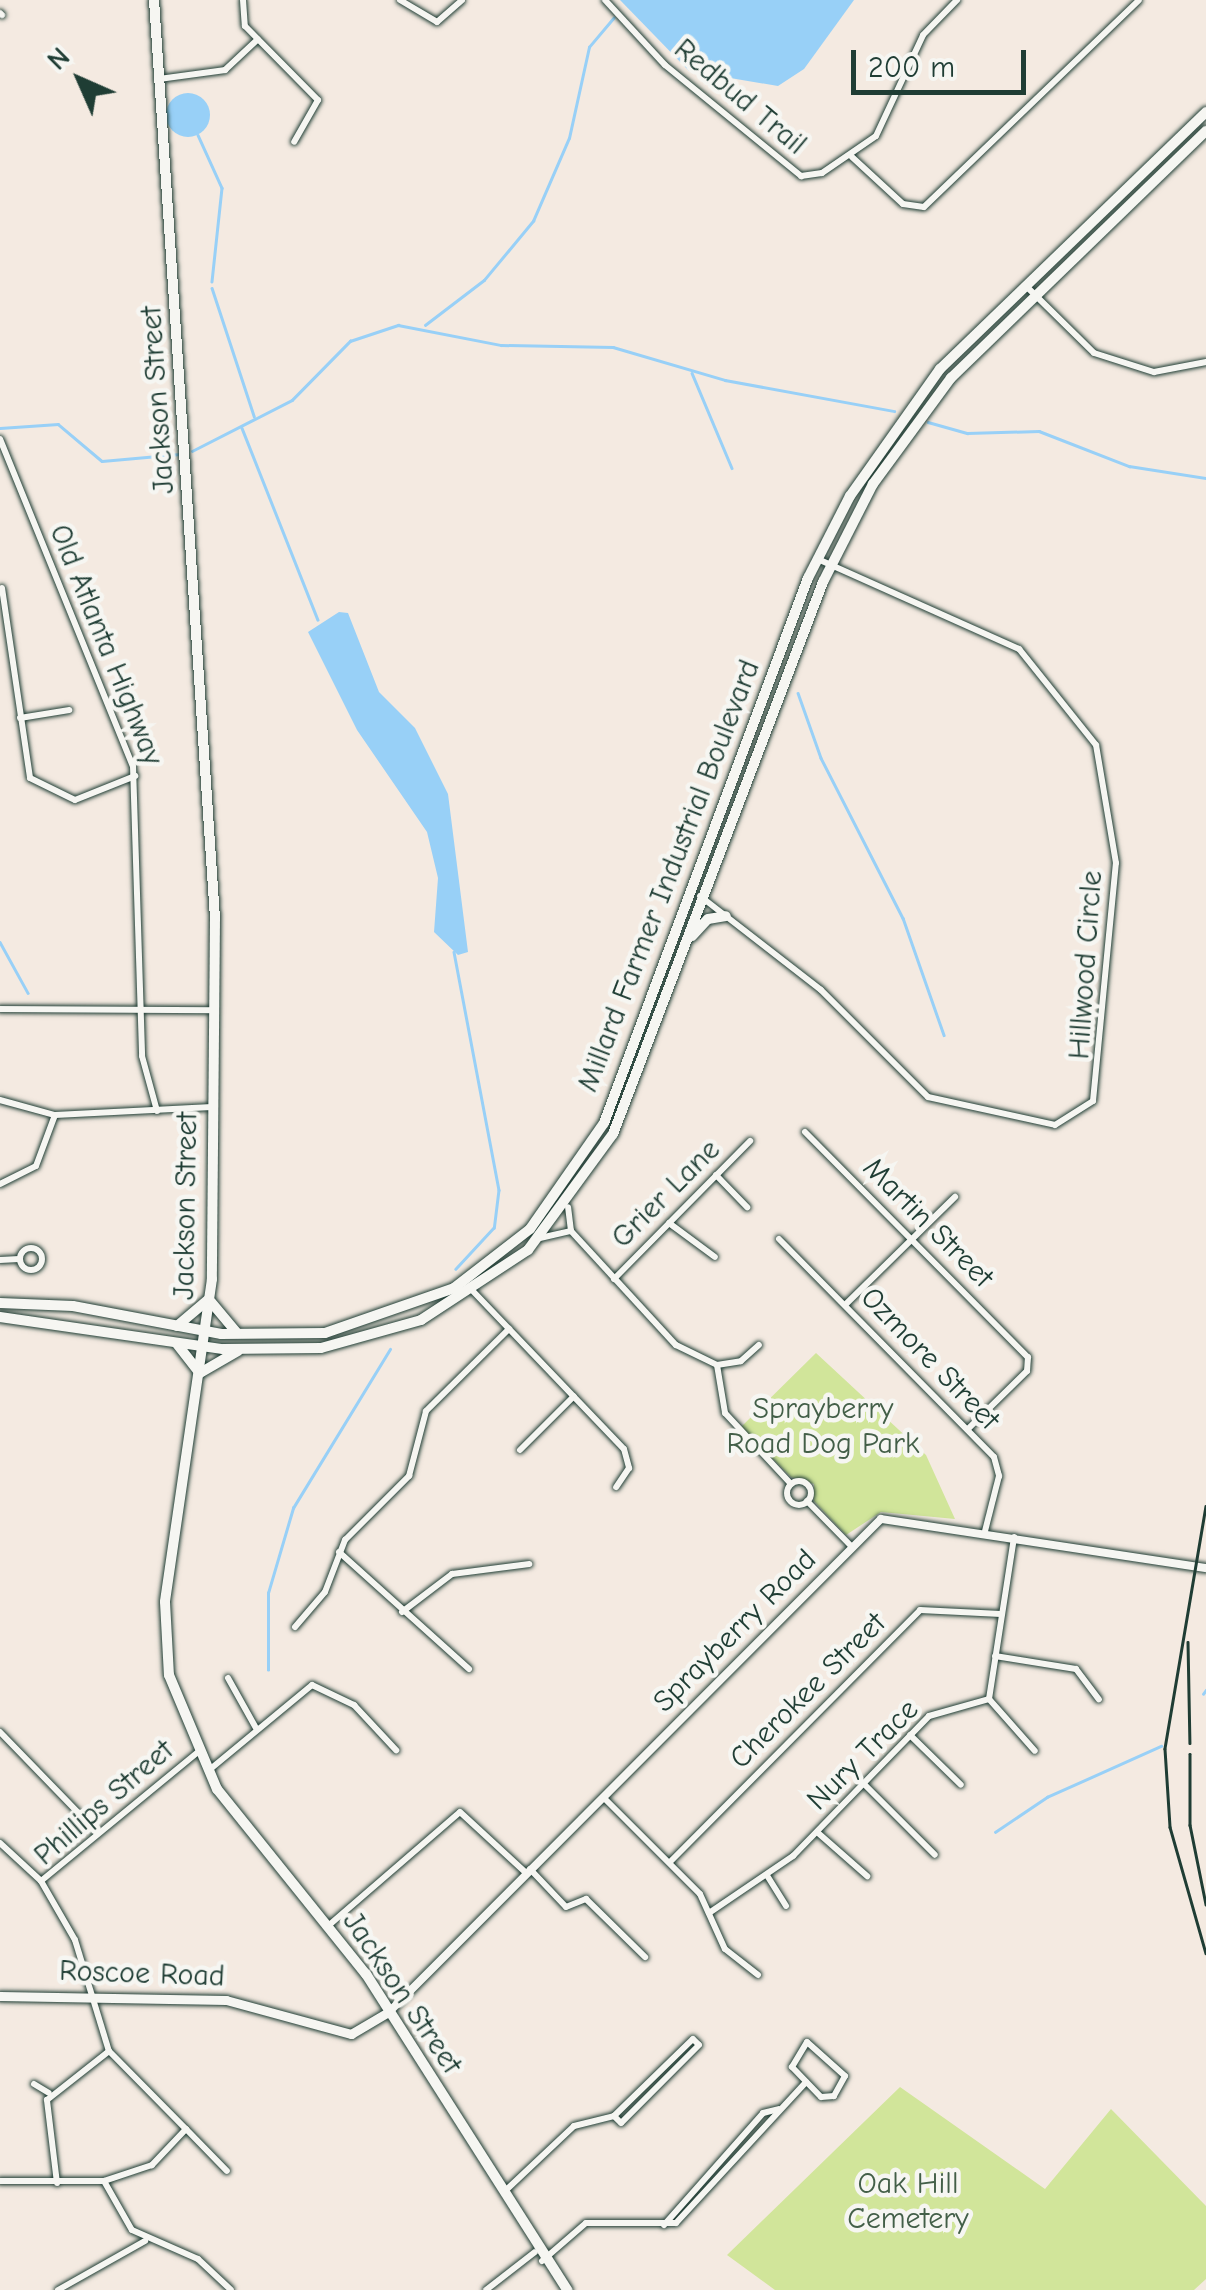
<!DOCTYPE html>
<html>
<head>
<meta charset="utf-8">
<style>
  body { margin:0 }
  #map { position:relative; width:1206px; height:2290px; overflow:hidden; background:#f4eae1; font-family:"Comic Neue",sans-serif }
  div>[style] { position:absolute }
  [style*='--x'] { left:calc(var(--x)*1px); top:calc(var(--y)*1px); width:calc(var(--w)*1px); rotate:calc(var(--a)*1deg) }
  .green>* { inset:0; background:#d1e59a }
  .water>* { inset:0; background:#98d0f7 }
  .round { border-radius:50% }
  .stream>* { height:2.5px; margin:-1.25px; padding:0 1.25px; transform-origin:1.25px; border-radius:1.25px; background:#98d0f7 }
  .roads { filter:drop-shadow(0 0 2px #1f3d34) drop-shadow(0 0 2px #1f3d34) }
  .minor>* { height:6px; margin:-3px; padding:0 3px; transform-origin:3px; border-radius:3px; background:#f6f6f2 }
  .minor>.ring { margin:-3px; padding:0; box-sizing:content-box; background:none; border:6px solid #f6f6f2; border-radius:50% }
  .tertiary>* { height:8px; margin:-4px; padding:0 4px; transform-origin:4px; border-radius:4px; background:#f6f6f2 }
  .secondary>* { height:9px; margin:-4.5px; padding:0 4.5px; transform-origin:4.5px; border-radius:4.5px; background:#f6f6f2 }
  .primary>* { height:10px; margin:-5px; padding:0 5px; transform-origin:5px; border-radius:5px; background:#f6f6f2 }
  .rail>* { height:2.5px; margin:-1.25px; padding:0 1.25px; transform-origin:1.25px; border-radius:1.25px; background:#1f3d34 }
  span { translate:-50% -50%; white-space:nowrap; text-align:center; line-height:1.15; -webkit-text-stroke:9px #f6f6f2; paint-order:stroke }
  .street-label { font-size:30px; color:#1f3d34 }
  .park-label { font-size:30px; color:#435f48 }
  .north { position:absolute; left:30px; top:30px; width:100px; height:100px; -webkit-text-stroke:8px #f6f6f2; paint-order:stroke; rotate:315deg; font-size:28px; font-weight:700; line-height:40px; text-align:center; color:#1f3d34 }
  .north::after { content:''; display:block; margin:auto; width:35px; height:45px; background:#1f3d34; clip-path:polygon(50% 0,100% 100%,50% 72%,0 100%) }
  .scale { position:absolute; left:851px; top:50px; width:175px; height:45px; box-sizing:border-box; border:5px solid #1f3d34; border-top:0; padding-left:12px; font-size:30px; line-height:35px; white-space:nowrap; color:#1f3d34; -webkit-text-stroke:8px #f6f6f2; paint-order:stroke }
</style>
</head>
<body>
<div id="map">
  <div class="green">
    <i style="clip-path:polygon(816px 1353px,926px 1455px,955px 1519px,881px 1512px,846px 1535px,814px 1501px,814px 1484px,791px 1477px,741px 1427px)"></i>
    <i style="clip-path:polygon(900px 2087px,1045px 2189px,1111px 2109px,1206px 2206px,1206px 2279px,1194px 2290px,775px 2290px,727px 2255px)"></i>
  </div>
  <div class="water">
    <i style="clip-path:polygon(620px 0,854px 0,804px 69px,778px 86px,689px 71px)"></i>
    <i class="round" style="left:166px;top:93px;width:44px;height:44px"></i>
    <i style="clip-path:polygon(339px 612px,348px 613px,379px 692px,415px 728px,448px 794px,468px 952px,458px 955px,434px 932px,438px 878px,427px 832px,357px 730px,308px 632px)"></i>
  </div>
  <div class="stream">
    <i style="--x:198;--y:135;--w:58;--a:65.6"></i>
    <i style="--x:222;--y:188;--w:94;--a:96.1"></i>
    <i style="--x:212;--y:288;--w:135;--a:71.8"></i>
    <i style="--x:425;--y:325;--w:74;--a:-37.3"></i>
    <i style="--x:484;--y:280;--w:77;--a:-50.3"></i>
    <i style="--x:533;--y:221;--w:90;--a:-66.6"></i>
    <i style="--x:569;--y:138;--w:93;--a:-77.6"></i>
    <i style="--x:589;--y:47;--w:38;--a:-50"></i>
    <i style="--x:692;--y:373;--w:103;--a:67.2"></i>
    <i style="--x:928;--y:422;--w:41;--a:15.8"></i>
    <i style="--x:967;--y:433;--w:72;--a:-1.6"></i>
    <i style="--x:1039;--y:431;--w:97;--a:21.3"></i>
    <i style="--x:1129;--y:466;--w:78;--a:8.9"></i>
    <i style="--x:0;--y:428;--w:58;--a:-3.9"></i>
    <i style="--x:58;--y:424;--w:57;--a:40.1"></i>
    <i style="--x:102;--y:461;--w:78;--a:-5.1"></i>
    <i style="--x:242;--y:428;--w:206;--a:68.4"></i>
    <i style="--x:192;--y:451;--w:112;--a:-27"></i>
    <i style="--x:292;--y:400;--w:83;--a:-45.5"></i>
    <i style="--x:350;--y:341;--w:51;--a:-18.4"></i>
    <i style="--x:398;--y:325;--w:105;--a:11"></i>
    <i style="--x:501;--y:345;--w:112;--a:1"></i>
    <i style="--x:613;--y:347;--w:117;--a:16.4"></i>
    <i style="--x:725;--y:380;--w:172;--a:10.4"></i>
    <i style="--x:798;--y:693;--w:69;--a:70.5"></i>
    <i style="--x:821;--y:758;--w:180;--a:62.9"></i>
    <i style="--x:903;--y:918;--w:124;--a:70.7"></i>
    <i style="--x:0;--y:942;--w:58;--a:61.2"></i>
    <i style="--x:454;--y:952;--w:242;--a:79.3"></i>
    <i style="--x:499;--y:1190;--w:38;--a:97"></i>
    <i style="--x:494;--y:1228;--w:56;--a:132.8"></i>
    <i style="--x:268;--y:1670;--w:77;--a:-90"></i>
    <i style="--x:268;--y:1593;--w:89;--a:-73.6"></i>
    <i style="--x:293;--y:1508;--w:186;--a:-58.6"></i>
    <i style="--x:1203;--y:1694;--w:5;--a:-53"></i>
    <i style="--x:995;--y:1832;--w:63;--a:-33.9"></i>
    <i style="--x:1047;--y:1797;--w:125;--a:-24.1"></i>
  </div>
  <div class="roads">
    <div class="minor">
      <i style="--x:243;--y:0;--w:26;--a:86"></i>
      <i style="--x:245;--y:26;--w:104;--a:45.4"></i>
      <i style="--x:318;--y:100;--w:48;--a:119.7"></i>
      <i style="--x:400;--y:0;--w:43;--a:30.7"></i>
      <i style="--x:437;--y:22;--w:33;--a:-41"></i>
      <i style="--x:605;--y:0;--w:88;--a:47.3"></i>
      <i style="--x:665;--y:65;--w:176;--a:39.2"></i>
      <i style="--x:801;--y:176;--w:21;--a:-8"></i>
      <i style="--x:822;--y:173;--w:65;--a:-34.4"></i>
      <i style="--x:876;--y:136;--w:111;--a:-65"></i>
      <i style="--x:923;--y:35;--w:49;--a:-45.8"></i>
      <i style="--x:0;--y:13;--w:3;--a:45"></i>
      <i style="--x:159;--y:79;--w:67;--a:-7.8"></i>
      <i style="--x:225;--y:70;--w:45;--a:-43.2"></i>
      <i style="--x:852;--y:157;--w:69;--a:42.7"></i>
      <i style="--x:903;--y:204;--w:21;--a:8"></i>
      <i style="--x:924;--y:207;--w:298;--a:-43.9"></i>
      <i style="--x:1026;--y:286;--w:95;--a:44.6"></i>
      <i style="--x:1094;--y:353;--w:63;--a:17.6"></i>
      <i style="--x:1154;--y:372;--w:53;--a:-10.9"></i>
      <i style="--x:0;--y:439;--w:353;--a:67.9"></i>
      <i style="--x:133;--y:766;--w:290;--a:88.2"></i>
      <i style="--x:142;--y:1056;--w:57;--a:74.7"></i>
      <i style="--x:2;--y:588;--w:192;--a:81.6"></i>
      <i style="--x:30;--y:778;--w:50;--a:26.1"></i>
      <i style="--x:75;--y:800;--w:65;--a:-21.8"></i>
      <i style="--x:20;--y:718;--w:50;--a:-9.3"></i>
      <i style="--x:700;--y:896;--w:153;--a:37.8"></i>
      <i style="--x:821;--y:990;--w:151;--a:45"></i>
      <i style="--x:928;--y:1097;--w:130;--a:12.4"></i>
      <i style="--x:1055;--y:1125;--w:45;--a:-32.3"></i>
      <i style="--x:1093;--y:1101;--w:239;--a:-84.5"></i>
      <i style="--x:1116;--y:863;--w:120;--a:-99.6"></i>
      <i style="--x:1096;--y:745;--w:123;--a:-128.7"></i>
      <i style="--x:1019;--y:649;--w:220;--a:-155.9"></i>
      <i style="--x:0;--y:1009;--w:214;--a:0.3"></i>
      <i style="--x:0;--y:1100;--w:57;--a:15.3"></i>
      <i style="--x:55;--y:1115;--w:157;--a:-2.9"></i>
      <i style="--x:805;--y:1132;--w:317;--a:45.3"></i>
      <i style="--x:1028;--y:1357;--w:14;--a:94"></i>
      <i style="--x:1027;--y:1371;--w:83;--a:135.5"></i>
      <i style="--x:716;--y:1175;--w:45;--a:45.9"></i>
      <i style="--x:0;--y:1184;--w:40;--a:-26.6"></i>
      <i style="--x:36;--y:1166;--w:54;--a:-69.6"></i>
      <i style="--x:669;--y:1223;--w:57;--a:36.5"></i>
      <i style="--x:571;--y:1231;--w:155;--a:47.4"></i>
      <i style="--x:676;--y:1345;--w:46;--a:26"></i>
      <i style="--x:717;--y:1365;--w:24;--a:-9"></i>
      <i style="--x:741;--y:1361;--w:24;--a:-42"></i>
      <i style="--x:540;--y:1238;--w:32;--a:-13"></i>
      <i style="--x:571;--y:1231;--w:24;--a:-97"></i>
      <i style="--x:779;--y:1239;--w:306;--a:45.4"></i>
      <i style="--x:994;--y:1457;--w:20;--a:75"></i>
      <i style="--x:999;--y:1476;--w:57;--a:104.3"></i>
      <i class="ring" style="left:20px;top:1248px;width:16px;height:16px"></i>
      <i style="--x:0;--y:1260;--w:19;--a:-3"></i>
      <i style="--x:614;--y:1279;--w:194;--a:-45.4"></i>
      <i style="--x:469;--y:1287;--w:224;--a:46.3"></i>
      <i style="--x:624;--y:1449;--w:20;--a:75"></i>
      <i style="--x:629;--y:1468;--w:23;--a:124"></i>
      <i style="--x:846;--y:1304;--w:153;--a:-44.5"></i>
      <i style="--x:717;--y:1365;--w:49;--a:80.5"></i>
      <i style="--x:725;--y:1413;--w:97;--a:47.1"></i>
      <i style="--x:520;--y:1450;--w:76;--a:-45"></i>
      <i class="ring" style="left:787px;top:1481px;width:18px;height:18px"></i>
      <i style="--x:807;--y:1501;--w:63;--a:45.6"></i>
      <i style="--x:339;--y:1552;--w:175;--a:42"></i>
      <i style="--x:402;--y:1612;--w:63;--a:-37.2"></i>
      <i style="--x:452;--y:1574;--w:78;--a:-7.4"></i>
      <i style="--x:295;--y:1627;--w:46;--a:-49.4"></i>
      <i style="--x:325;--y:1592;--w:56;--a:-69"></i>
      <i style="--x:345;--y:1540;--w:91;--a:-45"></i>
      <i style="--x:409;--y:1476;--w:67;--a:-75.3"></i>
      <i style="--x:426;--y:1411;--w:117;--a:-44.7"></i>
      <i style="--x:995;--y:1656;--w:82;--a:9.1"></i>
      <i style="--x:1076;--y:1669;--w:38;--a:53"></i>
      <i style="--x:228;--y:1678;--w:57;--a:60.8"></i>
      <i style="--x:989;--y:1699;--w:164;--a:-81.2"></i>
      <i style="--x:989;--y:1699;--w:69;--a:48.5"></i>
      <i style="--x:0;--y:1732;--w:138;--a:45.9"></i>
      <i style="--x:910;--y:1735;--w:71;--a:44.4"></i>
      <i style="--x:208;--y:1771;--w:135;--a:-39.6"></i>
      <i style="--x:312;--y:1685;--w:47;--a:25.5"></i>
      <i style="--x:354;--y:1705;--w:62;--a:47"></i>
      <i style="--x:864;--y:1784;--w:100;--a:45"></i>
      <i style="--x:603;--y:1797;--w:137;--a:45"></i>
      <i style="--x:700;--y:1894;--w:60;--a:65.6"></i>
      <i style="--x:725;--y:1949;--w:42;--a:38.2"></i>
      <i style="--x:817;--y:1832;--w:67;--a:41.3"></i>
      <i style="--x:0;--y:1843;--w:56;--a:42.8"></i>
      <i style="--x:41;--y:1881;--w:68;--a:60"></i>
      <i style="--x:75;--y:1940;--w:116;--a:73"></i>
      <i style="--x:109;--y:2051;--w:110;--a:45.4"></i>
      <i style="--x:186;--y:2129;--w:50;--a:133.4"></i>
      <i style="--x:152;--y:2165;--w:51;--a:161.6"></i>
      <i style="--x:104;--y:2181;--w:104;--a:180"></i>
      <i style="--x:670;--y:1862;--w:355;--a:-45.2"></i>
      <i style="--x:920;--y:1610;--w:81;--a:2.8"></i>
      <i style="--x:530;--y:1869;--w:52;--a:46.5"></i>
      <i style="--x:566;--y:1907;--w:22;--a:-22"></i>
      <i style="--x:586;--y:1899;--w:83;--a:44.5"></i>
      <i style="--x:768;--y:1877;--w:34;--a:58"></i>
      <i style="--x:41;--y:1881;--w:202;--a:-39.4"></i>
      <i style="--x:709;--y:1913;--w:102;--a:-34.2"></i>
      <i style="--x:793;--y:1856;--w:195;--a:-45.8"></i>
      <i style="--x:929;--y:1716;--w:62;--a:-15.8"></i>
      <i style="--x:328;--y:1926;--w:174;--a:-40.8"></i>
      <i style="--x:460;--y:1812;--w:90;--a:42.7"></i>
      <i style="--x:693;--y:2039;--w:8;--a:45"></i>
      <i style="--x:699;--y:2045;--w:110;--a:135"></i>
      <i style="--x:621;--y:2123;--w:10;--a:-135"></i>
      <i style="--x:614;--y:2116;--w:110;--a:-44.3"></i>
      <i style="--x:807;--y:2042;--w:51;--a:41.8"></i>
      <i style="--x:845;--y:2076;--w:23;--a:119"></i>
      <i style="--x:834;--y:2096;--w:13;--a:176"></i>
      <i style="--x:821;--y:2097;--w:42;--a:-134"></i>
      <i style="--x:792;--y:2067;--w:29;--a:-59"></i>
      <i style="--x:34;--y:2084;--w:17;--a:31"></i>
      <i style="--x:187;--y:2130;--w:57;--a:45.7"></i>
      <i style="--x:104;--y:2181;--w:56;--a:60.3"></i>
      <i style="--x:132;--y:2230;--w:72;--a:23.7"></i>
      <i style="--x:198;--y:2259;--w:45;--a:43.2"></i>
      <i style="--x:57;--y:2183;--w:84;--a:-96.9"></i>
      <i style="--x:47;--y:2100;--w:79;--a:-38.3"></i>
      <i style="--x:504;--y:2192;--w:96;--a:-43.3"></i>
      <i style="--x:574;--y:2126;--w:41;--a:-14"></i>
      <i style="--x:664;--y:2225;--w:149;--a:-48.5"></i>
      <i style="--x:763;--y:2113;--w:16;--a:-14"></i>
      <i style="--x:542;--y:2261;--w:58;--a:-40.8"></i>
      <i style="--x:586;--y:2223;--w:90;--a:0"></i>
      <i style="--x:676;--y:2223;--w:192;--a:-47.3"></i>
      <i style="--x:58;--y:2290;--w:100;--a:-29.4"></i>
      <i style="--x:486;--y:2290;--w:62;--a:-37.8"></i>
    </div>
    <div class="tertiary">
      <i style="--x:390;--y:2011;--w:695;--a:-45.06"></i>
      <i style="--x:881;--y:1519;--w:329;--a:8.6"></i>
    </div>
    <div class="secondary">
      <i style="--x:0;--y:1996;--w:226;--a:1"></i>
      <i style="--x:226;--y:2000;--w:130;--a:15.2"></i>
      <i style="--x:351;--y:2034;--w:45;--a:-30.5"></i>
    </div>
    <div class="primary">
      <i style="--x:154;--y:0;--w:920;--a:86.2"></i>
      <i style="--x:215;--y:918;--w:361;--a:90.5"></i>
      <i style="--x:212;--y:1279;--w:326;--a:98.3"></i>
      <i style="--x:165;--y:1602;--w:73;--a:86.9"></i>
      <i style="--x:169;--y:1675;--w:124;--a:67.2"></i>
      <i style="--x:217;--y:1789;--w:238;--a:51.2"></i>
      <i style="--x:366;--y:1974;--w:375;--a:57.5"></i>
      <i style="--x:692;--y:936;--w:23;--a:-47"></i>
      <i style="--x:708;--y:919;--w:18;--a:-9"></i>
      <i style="--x:211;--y:1302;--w:40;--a:50"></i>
      <i style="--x:0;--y:1303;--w:73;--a:2.4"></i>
      <i style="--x:73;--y:1306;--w:151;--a:10.7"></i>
      <i style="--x:221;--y:1334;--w:104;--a:-0.6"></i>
      <i style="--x:325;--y:1333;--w:137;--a:-19.2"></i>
      <i style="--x:454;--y:1288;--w:96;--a:-37.8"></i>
      <i style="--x:530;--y:1229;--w:129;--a:-55.1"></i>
      <i style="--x:604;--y:1123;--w:582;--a:-69.48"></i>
      <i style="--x:808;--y:578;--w:92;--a:-62.9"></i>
      <i style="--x:850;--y:496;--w:156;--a:-54.7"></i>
      <i style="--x:940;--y:369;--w:370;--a:-44"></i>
      <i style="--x:0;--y:1317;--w:225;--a:8.2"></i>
      <i style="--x:223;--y:1349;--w:98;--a:-0.6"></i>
      <i style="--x:321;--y:1348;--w:104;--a:-15.6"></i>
      <i style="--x:421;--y:1320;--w:128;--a:-33.2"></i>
      <i style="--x:528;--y:1250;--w:144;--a:-53.8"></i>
      <i style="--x:613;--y:1134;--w:591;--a:-69.17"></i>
      <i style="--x:823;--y:582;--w:110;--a:-63"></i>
      <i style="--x:873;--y:484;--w:132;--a:-53.7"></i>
      <i style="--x:951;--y:378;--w:355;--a:-44.1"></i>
      <i style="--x:177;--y:1326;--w:42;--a:-40.2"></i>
      <i style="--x:177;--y:1344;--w:37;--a:52"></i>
      <i style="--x:200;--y:1373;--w:44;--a:-30.1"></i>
    </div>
  </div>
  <div class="rail">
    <i style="--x:1206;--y:1506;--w:246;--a:99.6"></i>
    <i style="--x:1165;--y:1749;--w:78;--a:86.3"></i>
    <i style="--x:1170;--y:1827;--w:131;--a:74.1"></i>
    <i style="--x:1188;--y:1642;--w:101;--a:88.9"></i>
    <i style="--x:1190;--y:1754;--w:71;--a:90"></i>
    <i style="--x:1190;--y:1825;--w:81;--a:78.6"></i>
  </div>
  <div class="street-label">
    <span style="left:740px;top:97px;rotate:40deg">Redbud Trail</span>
    <span style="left:158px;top:400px;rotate:-94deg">Jackson Street</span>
    <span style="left:106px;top:645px;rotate:68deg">Old Atlanta Highway</span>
    <span style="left:669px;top:876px;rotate:-69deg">Millard Farmer Industrial Boulevard</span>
    <span style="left:1086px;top:965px;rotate:-86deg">Hillwood Circle</span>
    <span style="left:666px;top:1194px;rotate:-45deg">Grier Lane</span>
    <span style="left:186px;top:1206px;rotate:-89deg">Jackson Street</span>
    <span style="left:928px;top:1223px;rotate:45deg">Martin Street</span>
    <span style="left:930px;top:1359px;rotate:46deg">Ozmore Street</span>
    <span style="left:735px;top:1631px;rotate:-45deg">Sprayberry Road</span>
    <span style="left:808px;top:1691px;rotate:-45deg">Cherokee Street</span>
    <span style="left:863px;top:1755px;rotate:-45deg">Nury Trace</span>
    <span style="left:104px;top:1803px;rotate:-41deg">Phillips Street</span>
    <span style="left:142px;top:1974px;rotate:2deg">Roscoe Road</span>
    <span style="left:402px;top:1993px;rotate:56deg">Jackson Street</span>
  </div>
  <div class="park-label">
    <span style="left:823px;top:1426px">Sprayberry<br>Road Dog Park</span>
    <span style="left:908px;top:2201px">Oak Hill<br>Cemetery</span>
  </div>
  <div class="north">N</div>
  <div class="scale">200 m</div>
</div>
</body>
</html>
